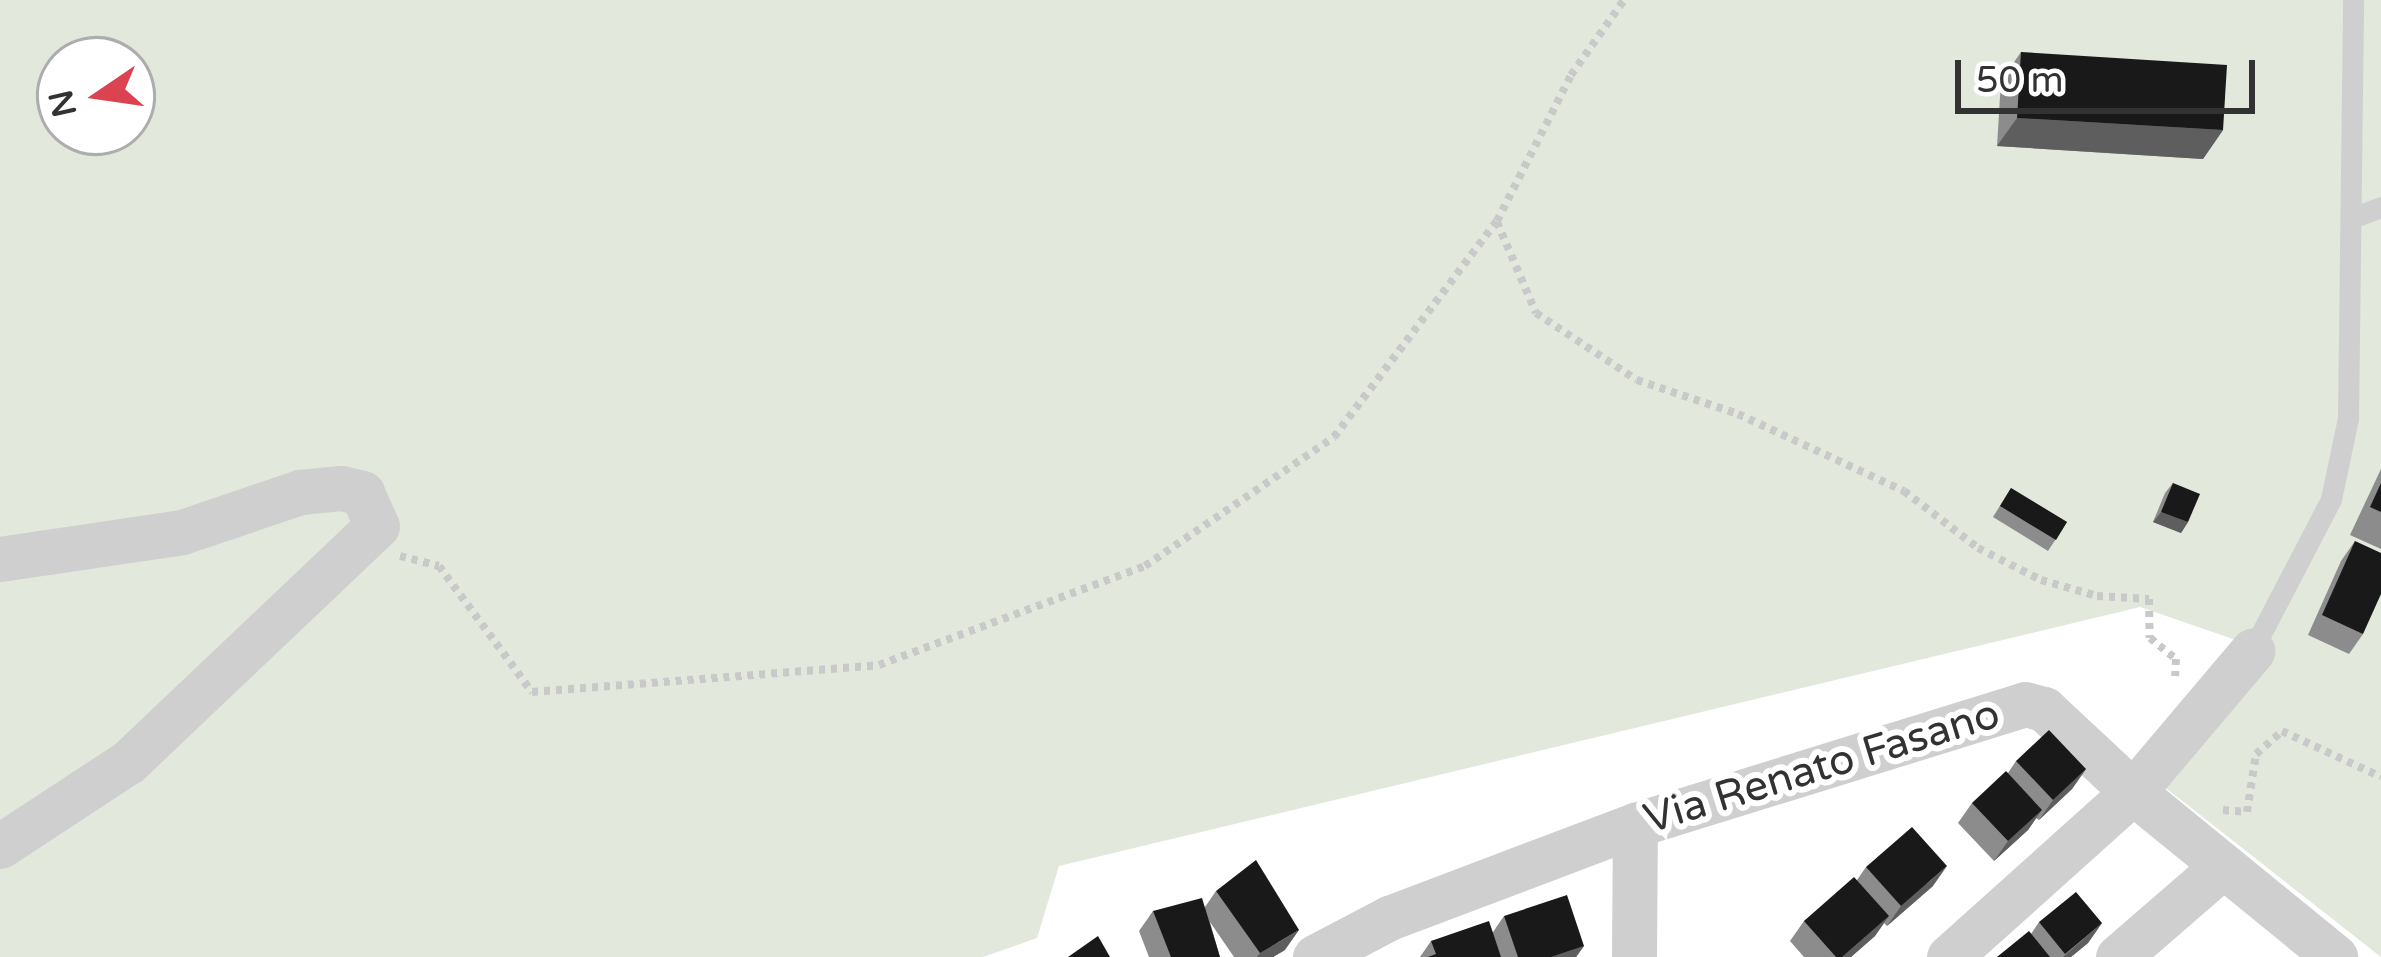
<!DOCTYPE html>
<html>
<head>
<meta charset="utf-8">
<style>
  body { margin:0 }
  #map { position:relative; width:2381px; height:957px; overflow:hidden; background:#fff; font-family:"Varela Round",sans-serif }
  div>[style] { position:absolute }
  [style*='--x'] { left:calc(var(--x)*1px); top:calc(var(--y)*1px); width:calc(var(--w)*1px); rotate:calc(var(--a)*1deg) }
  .green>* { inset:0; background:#e2e8dc }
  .path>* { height:8px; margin-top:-4px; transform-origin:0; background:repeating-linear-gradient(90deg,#c9c9c9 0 6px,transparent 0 12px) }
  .service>* { height:21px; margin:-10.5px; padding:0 10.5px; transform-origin:10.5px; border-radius:10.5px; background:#cfcfcf }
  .minor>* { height:45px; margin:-22.5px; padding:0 22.5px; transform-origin:22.5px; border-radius:22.5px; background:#cfcfcf }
  .wall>* { inset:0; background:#8c8c8c }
  .shaded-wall>* { inset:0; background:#5e5e5e }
  .building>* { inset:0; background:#191919 }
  span { translate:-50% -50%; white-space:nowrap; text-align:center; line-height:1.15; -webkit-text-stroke:12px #fff; paint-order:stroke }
  .street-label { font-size:42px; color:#323232 }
  .north { position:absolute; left:36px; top:36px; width:120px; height:120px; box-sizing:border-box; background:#fff; border:3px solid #adadad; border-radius:50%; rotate:257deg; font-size:33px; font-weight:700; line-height:48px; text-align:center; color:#323232 }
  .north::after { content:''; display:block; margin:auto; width:42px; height:54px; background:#da434f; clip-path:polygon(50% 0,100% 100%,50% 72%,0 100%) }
  .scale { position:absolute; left:1955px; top:60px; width:300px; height:54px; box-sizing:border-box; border:6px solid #323232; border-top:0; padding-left:15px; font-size:36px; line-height:42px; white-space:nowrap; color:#323232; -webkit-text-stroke:9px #fff; paint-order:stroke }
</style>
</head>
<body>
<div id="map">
  <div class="green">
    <i style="clip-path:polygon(evenodd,0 0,2381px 0,2381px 957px,2162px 785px,2268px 661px,2233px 639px,2140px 607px,1059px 866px,1037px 938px,983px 957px,0 957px,0 0,60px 60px,132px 60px,132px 132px,60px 132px,60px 60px)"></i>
  </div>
  <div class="path">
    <i style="--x:1497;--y:222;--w:99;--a:66.8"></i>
    <i style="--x:1536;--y:313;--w:121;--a:33.6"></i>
    <i style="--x:1637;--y:380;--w:107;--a:18.6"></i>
    <i style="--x:1738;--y:414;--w:183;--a:24.9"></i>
    <i style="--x:1904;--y:491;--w:93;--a:37.6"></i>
    <i style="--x:1978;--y:548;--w:71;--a:26.9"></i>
    <i style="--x:2041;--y:580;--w:58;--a:15.9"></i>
    <i style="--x:2097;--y:596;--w:52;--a:3.3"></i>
    <i style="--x:2149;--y:599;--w:39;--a:89"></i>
    <i style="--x:2150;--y:638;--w:33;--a:39"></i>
    <i style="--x:2176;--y:659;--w:17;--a:93"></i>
    <i style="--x:400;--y:556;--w:40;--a:14.4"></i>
    <i style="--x:439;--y:566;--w:157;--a:53.6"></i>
    <i style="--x:532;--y:692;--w:348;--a:-4.4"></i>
    <i style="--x:879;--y:665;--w:284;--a:-20.4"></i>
    <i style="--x:1145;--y:566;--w:229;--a:-34.3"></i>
    <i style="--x:1334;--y:437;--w:271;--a:-53"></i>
    <i style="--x:1497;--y:221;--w:164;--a:-63.1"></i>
    <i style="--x:1571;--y:75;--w:92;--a:-54.8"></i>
    <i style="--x:2223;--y:810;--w:24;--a:5"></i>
    <i style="--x:2247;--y:812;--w:59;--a:-81.2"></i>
    <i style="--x:2256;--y:754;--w:35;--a:-41"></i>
    <i style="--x:2282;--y:731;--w:109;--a:24.9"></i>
  </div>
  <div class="service">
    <i style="--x:2351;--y:218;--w:32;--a:-20"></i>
    <i style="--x:2252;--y:651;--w:171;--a:-62.5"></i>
    <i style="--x:2331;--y:499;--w:83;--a:-78.1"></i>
    <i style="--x:2348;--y:418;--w:418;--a:-89.3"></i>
  </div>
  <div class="minor">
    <i style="--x:0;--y:559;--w:184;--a:-8.4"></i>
    <i style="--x:182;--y:532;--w:125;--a:-18.7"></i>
    <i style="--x:300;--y:492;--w:41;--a:-5.6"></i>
    <i style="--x:341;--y:488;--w:22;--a:13"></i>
    <i style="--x:362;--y:493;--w:36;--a:66"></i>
    <i style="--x:377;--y:526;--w:343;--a:136.5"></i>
    <i style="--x:128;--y:762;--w:153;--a:146.7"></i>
    <i style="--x:1315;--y:957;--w:84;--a:-27.8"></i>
    <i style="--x:1389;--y:918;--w:263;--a:-20.7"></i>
    <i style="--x:1635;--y:825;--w:408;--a:-17.2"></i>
    <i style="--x:2025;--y:704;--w:20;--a:15"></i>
    <i style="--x:2044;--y:709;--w:122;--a:43"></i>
    <i style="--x:2133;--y:792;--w:261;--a:39.2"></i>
    <i style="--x:1634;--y:957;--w:132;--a:-89.6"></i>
    <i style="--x:1949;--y:957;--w:247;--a:-41.9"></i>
    <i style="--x:2133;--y:792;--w:185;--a:-49.8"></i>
    <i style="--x:2118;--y:957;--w:139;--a:-40.9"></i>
  </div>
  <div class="wall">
    <i style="clip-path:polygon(2021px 52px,2223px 130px,2203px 159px,1997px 146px,2001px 81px)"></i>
    <i style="clip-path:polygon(2381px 469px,2381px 549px,2350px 535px)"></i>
    <i style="clip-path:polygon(2173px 483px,2188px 522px,2181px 533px,2153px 522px,2165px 493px)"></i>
    <i style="clip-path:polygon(2011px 488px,2067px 522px,2048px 551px,1993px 517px)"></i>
    <i style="clip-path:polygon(2355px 541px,2363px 634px,2349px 654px,2308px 635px,2341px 561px)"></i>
    <i style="clip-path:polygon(2016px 761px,2086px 769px,2072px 789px,2039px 820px,2036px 818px,2028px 830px,1994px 861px,1958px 823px,1972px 803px,2008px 773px)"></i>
    <i style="clip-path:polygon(1866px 867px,1933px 886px,1887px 926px,1884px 923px,1875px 936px,1851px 957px,1804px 957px,1790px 941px,1804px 921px,1857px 880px)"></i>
    <i style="clip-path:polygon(1216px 891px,1285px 950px,1273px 957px,1234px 957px,1210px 922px,1220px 957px,1149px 957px,1139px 931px,1153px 911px,1205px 907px)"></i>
    <i style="clip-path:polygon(1504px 916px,1584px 946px,1576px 957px,1420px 957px,1431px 941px,1493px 932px)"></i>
    <i style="clip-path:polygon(2039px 922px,2102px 923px,2088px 943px,2071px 957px,1997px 957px,2031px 934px)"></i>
  </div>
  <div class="shaded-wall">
    <i style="clip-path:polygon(2017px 118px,2223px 130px,2203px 159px,1997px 146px)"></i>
    <i style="clip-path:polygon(2161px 512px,2188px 522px,2181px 533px,2153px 522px)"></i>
    <i style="clip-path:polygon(2086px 769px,2072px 789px,2039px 820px,2053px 800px)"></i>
    <i style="clip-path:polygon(2042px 810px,2028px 830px,1994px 861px,2008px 841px)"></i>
    <i style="clip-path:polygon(1947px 866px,1933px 886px,1887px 926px,1901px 906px)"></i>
    <i style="clip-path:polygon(1889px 916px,1875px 936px,1851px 957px,1842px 957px)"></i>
    <i style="clip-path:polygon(2102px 923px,2088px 943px,2071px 957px,2063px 957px)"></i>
    <i style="clip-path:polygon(1299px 930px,1285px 950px,1273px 957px,1257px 957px,1260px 953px)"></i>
    <i style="clip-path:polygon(1584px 946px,1576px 957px,1551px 957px)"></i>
  </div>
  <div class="building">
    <i style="clip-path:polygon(2021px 52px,2227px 65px,2223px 130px,2017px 118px)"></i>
    <i style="clip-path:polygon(2173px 483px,2200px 494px,2188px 522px,2161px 512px)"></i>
    <i style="clip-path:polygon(2381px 483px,2381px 512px,2370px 507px)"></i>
    <i style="clip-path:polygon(2011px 488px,2067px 522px,2056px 540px,2000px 506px)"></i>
    <i style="clip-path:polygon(2355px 541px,2381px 553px,2381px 594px,2363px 634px,2322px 615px)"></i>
    <i style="clip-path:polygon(2049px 730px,2086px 769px,2053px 800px,2016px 761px)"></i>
    <i style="clip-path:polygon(2006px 771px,2042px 810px,2008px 841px,1972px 803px)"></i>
    <i style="clip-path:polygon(1912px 827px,1947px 866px,1901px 906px,1866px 867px)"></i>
    <i style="clip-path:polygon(1256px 860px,1299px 930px,1260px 953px,1216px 891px)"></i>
    <i style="clip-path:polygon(1854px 877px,1889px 916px,1842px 957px,1836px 957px,1804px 921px)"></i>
    <i style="clip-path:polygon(2076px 892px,2102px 923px,2065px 954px,2039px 922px)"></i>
    <i style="clip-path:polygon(1567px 895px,1584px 946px,1551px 957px,1518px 957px,1504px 916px)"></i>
    <i style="clip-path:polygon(1202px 898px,1220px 957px,1171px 957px,1153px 911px)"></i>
    <i style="clip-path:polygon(1489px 921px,1501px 957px,1428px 957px,1436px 954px,1431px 941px)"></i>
    <i style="clip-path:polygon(2029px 931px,2050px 957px,1997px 957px)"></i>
    <i style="clip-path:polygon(1098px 936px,1110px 957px,1068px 957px)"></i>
  </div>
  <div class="street-label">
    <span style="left:1822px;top:767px;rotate:-17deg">Via Renato Fasano</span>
  </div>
  <div class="north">N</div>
  <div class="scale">50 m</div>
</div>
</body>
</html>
